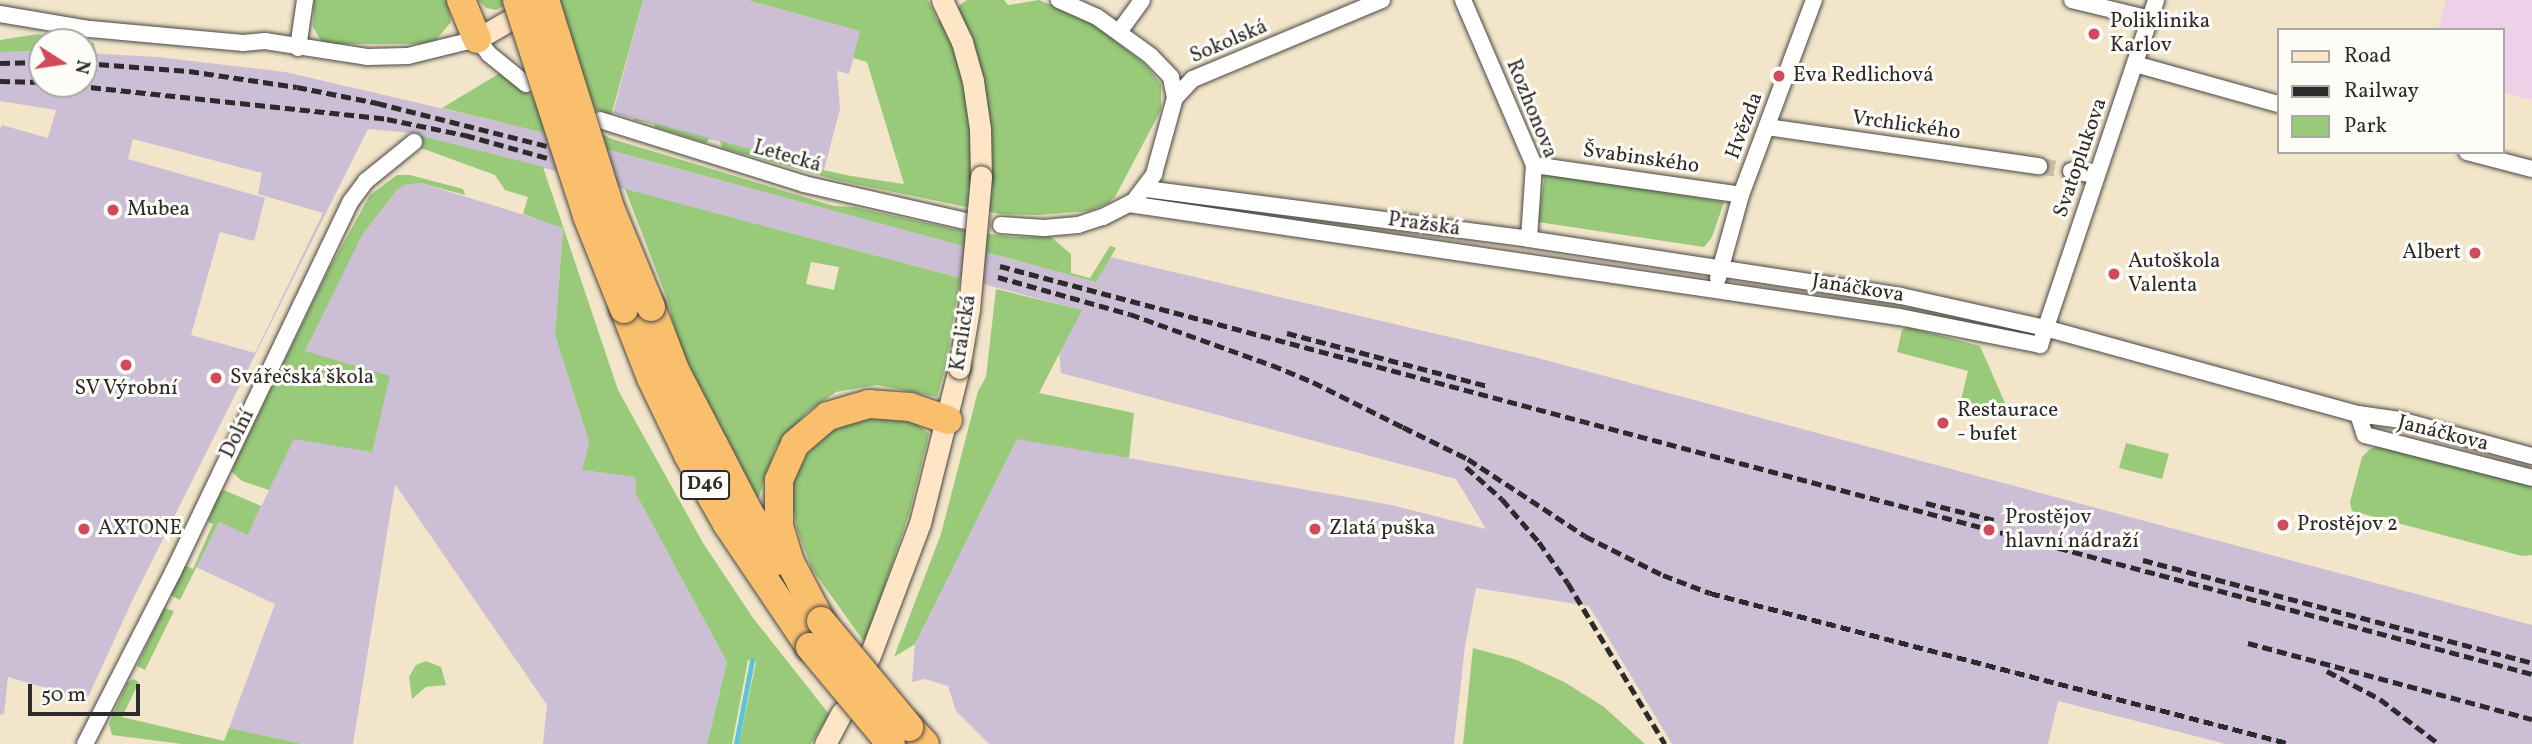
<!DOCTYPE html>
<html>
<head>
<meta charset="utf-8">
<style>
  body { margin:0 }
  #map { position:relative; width:2532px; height:744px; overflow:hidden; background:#f2e5ca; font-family:Vollkorn,serif }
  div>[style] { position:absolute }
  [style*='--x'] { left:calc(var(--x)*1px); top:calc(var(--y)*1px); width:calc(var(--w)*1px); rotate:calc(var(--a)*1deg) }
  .built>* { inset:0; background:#eed0e8 }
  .industrial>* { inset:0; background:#ccbed4 }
  .green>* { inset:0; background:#98ca7a }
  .stream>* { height:4.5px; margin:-2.25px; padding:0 2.25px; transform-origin:2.25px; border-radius:2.25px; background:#5ac5d4 }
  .minor-tunnel>* { height:16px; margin-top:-8px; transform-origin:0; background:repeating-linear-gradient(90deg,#cac0aa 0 16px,transparent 0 24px) }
  .roads { filter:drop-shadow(0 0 2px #494743) drop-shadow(0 0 2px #494743) }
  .minor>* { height:16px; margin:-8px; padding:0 8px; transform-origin:8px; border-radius:8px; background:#fff }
  .secondary>* { height:21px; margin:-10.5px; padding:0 10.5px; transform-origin:10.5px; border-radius:10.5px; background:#fde5c5 }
  .motorway>* { height:28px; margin:-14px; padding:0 14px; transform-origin:14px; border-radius:14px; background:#f9bf6d }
  .rail>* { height:4.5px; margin-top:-2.25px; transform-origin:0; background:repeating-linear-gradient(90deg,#2b2b2b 0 10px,transparent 0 15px) }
  .bridges { filter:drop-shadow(0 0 2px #494743) drop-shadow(0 0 2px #494743) }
  .secondary-bridge>* { height:21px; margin:-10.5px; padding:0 10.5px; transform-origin:10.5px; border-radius:10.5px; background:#fde5c5 }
  .motorway-bridge>* { height:28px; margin:-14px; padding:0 14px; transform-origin:14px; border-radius:14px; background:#f9bf6d }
  .dots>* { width:19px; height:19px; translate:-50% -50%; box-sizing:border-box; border:4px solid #fdfcf7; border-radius:50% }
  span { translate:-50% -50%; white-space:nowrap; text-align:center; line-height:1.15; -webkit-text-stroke:6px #fdfcf7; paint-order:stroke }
  .shield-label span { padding:2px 5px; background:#fdfcf7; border:2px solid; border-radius:5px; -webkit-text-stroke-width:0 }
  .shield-label { font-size:19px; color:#2b2b2b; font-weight:700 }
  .poi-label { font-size:21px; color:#2b2b2b }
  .left { translate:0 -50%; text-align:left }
  .right { translate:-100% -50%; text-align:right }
  .street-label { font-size:21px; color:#2b2b2b }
  .legend { position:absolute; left:2277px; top:28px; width:228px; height:126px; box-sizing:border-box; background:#fdfcf7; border:2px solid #a9a8a5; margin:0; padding:9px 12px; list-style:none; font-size:21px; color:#2b2b2b }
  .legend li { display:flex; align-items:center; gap:14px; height:35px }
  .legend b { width:35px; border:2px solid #a9a8a5 }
  .north { position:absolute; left:28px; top:28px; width:70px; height:70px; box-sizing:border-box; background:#fdfcf7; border:2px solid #a9a8a5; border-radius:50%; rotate:102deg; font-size:19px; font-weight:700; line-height:28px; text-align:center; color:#2b2b2b }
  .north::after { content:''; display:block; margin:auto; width:24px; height:32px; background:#d1495b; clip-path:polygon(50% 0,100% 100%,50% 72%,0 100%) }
  .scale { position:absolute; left:28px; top:684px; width:112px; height:32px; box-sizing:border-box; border:4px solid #2b2b2b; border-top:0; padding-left:9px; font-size:21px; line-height:24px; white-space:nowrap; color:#2b2b2b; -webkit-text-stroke:5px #fdfcf7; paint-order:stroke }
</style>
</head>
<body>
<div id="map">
  <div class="built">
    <i style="clip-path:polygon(2446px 0,2532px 0,2532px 100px,2502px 92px,2502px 30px,2438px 30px)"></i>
  </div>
  <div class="industrial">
    <i style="clip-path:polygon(643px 0,747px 0,861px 31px,849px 74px,837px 71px,840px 109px,824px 170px,613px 113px)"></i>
    <i style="clip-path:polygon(evenodd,42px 51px,42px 84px,84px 84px,84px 53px,157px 57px,285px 72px,531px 129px,1096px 282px,1110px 257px,1534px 357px,2532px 625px,2532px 744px,2226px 744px,2058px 701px,2048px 744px,1672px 744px,1589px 606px,1476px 588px,1465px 646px,1454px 744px,989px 744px,956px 711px,948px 686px,925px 679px,912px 682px,915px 644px,1017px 438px,1391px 505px,1486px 529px,1456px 479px,1061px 373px,1059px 351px,1081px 310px,412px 133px,368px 129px,133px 599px,89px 695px,85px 699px,8px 677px,4px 714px,0 715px,0 130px,2px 125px,48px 138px,56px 110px,0 101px,0 52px,42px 51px,133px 139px,262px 173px,258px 194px,323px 213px,255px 353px,191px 335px,220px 232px,254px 241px,265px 198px,128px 159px,133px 139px)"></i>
    <i style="clip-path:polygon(421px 183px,563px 227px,555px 335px,589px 442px,582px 470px,635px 477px,636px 494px,727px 662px,707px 744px,543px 744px,547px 705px,395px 484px,353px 744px,303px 744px,229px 728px,275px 604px,196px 567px,219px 522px,248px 534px,293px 440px,267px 429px,351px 255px,362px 235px,397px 190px,404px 185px)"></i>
  </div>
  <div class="green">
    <i style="clip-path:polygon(314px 0,448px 0,451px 22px,436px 40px,418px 44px,331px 44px,321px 41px,313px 27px)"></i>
    <i style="clip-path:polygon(478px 0,515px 0,496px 10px,486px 8px)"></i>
    <i style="clip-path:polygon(554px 0,643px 0,611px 116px,575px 100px,527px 71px,520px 54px,522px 33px)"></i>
    <i style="clip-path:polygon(747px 0,928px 0,938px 21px,967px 0,1004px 0,1008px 5px,1039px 0,1086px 18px,1145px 64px,1161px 84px,1161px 110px,1115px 197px,1108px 203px,1090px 211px,1039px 215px,1000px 214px,836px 180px,722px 148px,720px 141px,710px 138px,706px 143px,655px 127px,654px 124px,634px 120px,634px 118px,822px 168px,823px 170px,851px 176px,904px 184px,867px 62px,853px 58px,860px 31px)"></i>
    <i style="clip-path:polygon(38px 34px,94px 43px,96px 53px,84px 53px,84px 42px,42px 42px,42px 51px,0 52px,0 40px)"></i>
    <i style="clip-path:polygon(500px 73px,551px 109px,612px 139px,834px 206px,854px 207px,963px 231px,1015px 237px,1051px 237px,1071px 254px,1071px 273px,1090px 278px,1110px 246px,1116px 248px,1096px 282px,550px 134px,442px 108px)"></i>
    <i style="clip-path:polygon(419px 135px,543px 167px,618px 390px,703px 543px,753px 618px,829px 714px,811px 744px,739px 744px,756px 662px,748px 660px,732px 744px,707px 744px,727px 662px,636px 494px,635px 477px,582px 470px,589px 442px,555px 335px,563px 228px,523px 214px,528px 197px,505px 190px,495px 175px,421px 148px,414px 142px)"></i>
    <i style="clip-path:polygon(1545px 173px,1724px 202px,1712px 237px,1704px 247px,1538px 222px)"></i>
    <i style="clip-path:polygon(397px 175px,410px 175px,463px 189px,465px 195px,421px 183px,404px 185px,397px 190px,362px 235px,305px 351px,390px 376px,372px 452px,294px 439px,269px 490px,242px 481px,232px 472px,234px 465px,328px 271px,370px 195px)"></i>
    <i style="clip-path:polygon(evenodd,625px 189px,960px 278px,946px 365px,937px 397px,877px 385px,836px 392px,807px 412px,776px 447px,757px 502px,678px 344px,668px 301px,625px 189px,811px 262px,839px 267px,834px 290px,806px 284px,811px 262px)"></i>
    <i style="clip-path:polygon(996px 289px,1082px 310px,1039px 393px,1134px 413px,1129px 458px,1017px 439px,915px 644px,894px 657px,941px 534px,978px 391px,986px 377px)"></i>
    <i style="clip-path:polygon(1907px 327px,1980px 346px,2005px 403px,2002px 416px,1960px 404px,1968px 371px,1897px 352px,1902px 330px)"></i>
    <i style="clip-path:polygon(886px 415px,914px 422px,929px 434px,909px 514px,865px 643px,812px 569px,797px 529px,790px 492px,797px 470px,819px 437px,856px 420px)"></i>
    <i style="clip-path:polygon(2126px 443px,2169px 454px,2162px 479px,2119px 468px)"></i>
    <i style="clip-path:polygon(2381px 445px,2532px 485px,2532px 555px,2522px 556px,2352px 511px,2350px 502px,2362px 457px,2370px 449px)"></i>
    <i style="clip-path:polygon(224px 490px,261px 506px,248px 535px,219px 522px,180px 600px,170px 595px,184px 565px,193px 569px,213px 524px,208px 522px,219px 492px)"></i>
    <i style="clip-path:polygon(164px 608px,174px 611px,145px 670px,137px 666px)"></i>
    <i style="clip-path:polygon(1473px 648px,1517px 660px,1566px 683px,1604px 707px,1645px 744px,1463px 744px)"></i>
    <i style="clip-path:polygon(426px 661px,441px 667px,446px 685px,426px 687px,412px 699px,409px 677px,416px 665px)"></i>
    <i style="clip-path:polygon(133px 679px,139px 682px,122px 717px,224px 741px,229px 728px,303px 744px,182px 744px,112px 735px,109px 724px,127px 683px)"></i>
  </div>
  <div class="stream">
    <i style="--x:736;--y:744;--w:85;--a:-79.1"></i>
  </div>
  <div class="minor-tunnel">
    <i style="--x:2039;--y:166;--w:32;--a:9"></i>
  </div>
  <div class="roads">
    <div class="minor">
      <i style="--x:1463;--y:0;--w:180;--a:66.7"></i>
      <i style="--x:1534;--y:165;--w:74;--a:93.9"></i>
      <i style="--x:2072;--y:0;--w:80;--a:13.7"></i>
      <i style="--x:0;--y:14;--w:91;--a:9.5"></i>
      <i style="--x:90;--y:29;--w:154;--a:5.2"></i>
      <i style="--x:243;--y:43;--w:22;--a:-5"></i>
      <i style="--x:265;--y:41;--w:103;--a:8.9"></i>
      <i style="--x:367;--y:57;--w:41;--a:-1.4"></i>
      <i style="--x:408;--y:56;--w:71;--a:-13.8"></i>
      <i style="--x:477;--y:39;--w:19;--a:51"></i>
      <i style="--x:489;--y:54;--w:48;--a:39"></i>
      <i style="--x:1119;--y:32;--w:39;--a:-54"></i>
      <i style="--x:298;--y:48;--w:49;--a:-81.7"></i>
      <i style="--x:2135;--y:64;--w:148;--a:15.6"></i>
      <i style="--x:1175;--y:98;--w:26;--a:-47"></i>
      <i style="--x:1193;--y:79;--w:205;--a:-22.7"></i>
      <i style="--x:600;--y:120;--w:214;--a:17.4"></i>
      <i style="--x:804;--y:184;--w:166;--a:12.9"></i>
      <i style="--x:1767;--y:127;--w:275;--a:8.2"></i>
      <i style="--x:2467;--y:152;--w:67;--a:14.7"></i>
      <i style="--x:1534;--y:165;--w:209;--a:8.2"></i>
      <i style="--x:2071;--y:171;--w:26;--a:9"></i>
      <i style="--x:1146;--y:189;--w:386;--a:7.4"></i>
      <i style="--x:1529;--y:239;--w:376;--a:8.7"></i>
      <i style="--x:1901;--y:296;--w:148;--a:12.5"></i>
      <i style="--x:2045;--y:328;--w:325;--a:15.4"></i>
      <i style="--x:2358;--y:414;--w:42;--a:8.1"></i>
      <i style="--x:2400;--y:420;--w:137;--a:15.3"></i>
      <i style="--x:1129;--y:204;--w:778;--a:8.35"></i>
      <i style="--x:1899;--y:317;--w:144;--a:11.2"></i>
      <i style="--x:2040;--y:345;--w:364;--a:-71.4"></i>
      <i style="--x:1001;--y:225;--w:43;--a:4"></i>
      <i style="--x:1044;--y:228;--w:34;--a:-5"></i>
      <i style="--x:1078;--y:225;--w:26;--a:-18"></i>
      <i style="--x:1103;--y:217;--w:35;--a:-27"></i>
      <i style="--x:1134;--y:201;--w:34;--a:-53"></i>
      <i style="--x:1154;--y:174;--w:79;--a:-74.6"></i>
      <i style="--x:1175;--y:98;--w:21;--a:-101"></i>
      <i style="--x:1171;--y:77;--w:29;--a:-134"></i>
      <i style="--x:1151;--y:56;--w:67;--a:-144.2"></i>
      <i style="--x:1097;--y:17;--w:42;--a:-155.9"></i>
      <i style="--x:1718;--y:278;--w:86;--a:-74.5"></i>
      <i style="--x:1741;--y:195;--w:208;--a:-69.5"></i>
      <i style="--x:2358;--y:414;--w:22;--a:72"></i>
      <i style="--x:2365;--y:435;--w:172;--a:14.4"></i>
      <i style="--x:85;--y:744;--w:193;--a:-62.9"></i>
      <i style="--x:173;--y:572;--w:411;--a:-64.4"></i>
      <i style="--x:351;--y:201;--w:25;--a:-53"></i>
      <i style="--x:366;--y:181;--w:62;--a:-39.1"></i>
    </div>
    <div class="secondary">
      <i style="--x:942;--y:0;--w:47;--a:64.5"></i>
      <i style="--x:962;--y:42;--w:41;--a:74.2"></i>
      <i style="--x:973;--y:81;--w:49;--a:81.7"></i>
      <i style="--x:980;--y:129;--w:48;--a:88.8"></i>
      <i style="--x:477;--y:39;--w:36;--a:-30"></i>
      <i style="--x:869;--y:658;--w:144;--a:-69.3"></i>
      <i style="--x:920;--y:523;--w:160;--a:-75.9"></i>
      <i style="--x:825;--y:744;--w:36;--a:-62"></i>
    </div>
    <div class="motorway">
      <i style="--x:461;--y:0;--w:42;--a:67.7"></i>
      <i style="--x:651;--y:307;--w:67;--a:69.1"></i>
      <i style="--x:675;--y:370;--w:85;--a:62.5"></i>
      <i style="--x:714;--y:445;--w:74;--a:62.7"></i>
      <i style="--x:748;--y:511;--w:59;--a:57.4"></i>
      <i style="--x:624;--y:309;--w:74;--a:68.6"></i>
      <i style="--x:651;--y:378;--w:85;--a:64.3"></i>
      <i style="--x:688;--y:455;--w:79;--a:60.5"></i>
      <i style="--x:727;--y:524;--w:148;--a:56"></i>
      <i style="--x:821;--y:621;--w:67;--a:-117.7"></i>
      <i style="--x:790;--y:562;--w:37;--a:-107"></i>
      <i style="--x:779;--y:527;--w:47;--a:-90"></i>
      <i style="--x:779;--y:480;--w:39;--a:-66"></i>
      <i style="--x:795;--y:444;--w:43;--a:-40.3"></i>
      <i style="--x:828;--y:416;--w:43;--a:-16.3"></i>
      <i style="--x:869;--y:404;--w:41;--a:4.2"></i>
      <i style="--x:910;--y:407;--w:40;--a:18.9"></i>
      <i style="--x:909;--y:727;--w:23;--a:47"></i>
    </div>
  </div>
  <div class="rail">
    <i style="--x:0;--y:63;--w:42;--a:-1.4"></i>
    <i style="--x:84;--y:63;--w:105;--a:4.4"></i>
    <i style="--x:189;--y:71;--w:109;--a:8.4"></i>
    <i style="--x:297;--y:87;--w:82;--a:11.3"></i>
    <i style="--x:377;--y:103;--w:175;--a:14.2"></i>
    <i style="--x:0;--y:81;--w:42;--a:1.4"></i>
    <i style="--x:61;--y:84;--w:328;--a:6.1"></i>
    <i style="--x:387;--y:119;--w:80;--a:11.6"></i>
    <i style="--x:465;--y:135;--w:89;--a:15.6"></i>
    <i style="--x:1000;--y:266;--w:1585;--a:14.91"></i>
    <i style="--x:998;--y:277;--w:137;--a:15.7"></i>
    <i style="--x:1130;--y:314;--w:151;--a:19.8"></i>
    <i style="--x:1272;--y:365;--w:44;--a:22.5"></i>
    <i style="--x:1313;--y:382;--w:110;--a:26.6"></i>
    <i style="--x:1287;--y:333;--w:207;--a:14.8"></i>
    <i style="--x:1403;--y:427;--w:72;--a:26.2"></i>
    <i style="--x:1468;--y:459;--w:140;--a:33.3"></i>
    <i style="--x:1585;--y:536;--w:87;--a:26.6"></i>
    <i style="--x:1663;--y:575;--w:50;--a:21"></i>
    <i style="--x:1710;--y:593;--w:600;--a:14.57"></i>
    <i style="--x:1466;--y:467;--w:48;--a:41.6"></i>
    <i style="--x:1502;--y:499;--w:57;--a:49.3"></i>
    <i style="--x:1539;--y:542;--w:50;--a:54.7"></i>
    <i style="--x:1568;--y:583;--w:188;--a:58.9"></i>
    <i style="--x:1926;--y:503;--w:70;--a:14"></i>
    <i style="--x:2143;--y:560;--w:402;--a:14.8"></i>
    <i style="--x:2248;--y:643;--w:294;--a:15"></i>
    <i style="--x:2327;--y:671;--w:60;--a:27.8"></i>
    <i style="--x:2380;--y:699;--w:74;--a:37.3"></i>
  </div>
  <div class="bridges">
    <div class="secondary-bridge">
      <i style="--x:959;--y:368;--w:60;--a:-80.4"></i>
      <i style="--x:969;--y:309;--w:133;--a:-84.8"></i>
    </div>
    <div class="motorway-bridge">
      <i style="--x:517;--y:0;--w:227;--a:72"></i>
      <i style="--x:587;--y:216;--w:100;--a:68.3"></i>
      <i style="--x:545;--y:0;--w:220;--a:72.6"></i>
      <i style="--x:611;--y:210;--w:105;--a:67.6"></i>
      <i style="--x:821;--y:621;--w:138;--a:50.3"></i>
      <i style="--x:810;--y:647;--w:126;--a:50.1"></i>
    </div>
  </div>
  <div class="dots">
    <i style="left:2094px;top:34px;background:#d1495b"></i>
    <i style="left:1779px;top:76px;background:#d1495b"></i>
    <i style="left:113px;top:210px;background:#d1495b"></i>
    <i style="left:2475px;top:253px;background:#d1495b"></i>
    <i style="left:2114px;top:274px;background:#d1495b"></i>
    <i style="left:126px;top:365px;background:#d1495b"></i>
    <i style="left:216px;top:378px;background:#d1495b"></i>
    <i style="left:1943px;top:423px;background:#d1495b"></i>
    <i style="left:2283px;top:525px;background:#d1495b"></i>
    <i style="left:84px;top:529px;background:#d1495b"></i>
    <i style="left:1315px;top:529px;background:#d1495b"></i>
    <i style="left:1989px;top:530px;background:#d1495b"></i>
  </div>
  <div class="shield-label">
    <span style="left:705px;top:485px">D46</span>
  </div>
  <div class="poi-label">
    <span class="left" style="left:2110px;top:34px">Poliklinika<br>Karlov</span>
    <span class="left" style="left:1793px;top:76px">Eva Redlichová</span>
    <span class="left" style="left:127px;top:210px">Mubea</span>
    <span class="right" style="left:2461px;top:253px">Albert</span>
    <span class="left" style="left:2128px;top:274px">Autoškola<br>Valenta</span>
    <span class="left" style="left:230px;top:378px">Svářečská škola</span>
    <span style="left:126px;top:389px">SV Výrobní</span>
    <span class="left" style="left:1957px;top:423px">Restaurace<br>- bufet</span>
    <span class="left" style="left:2005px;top:530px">Prostějov<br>hlavní nádraží</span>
    <span class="left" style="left:2297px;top:525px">Prostějov 2</span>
    <span class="left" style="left:98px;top:529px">AXTONE</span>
    <span class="left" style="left:1329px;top:529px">Zlatá puška</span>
  </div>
  <div class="street-label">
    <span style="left:1229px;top:42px;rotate:-23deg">Sokolská</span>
    <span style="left:1531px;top:109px;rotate:68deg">Rozhonova</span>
    <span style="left:1745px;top:126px;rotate:-69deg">Hvězda</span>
    <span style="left:1906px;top:126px;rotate:8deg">Vrchlického</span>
    <span style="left:787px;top:157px;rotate:16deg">Letecká</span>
    <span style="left:2081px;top:158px;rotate:-71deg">Svatoplukova</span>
    <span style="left:1641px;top:159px;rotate:8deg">Švabinského</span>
    <span style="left:1424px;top:225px;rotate:8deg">Pražská</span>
    <span style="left:1858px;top:289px;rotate:9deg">Janáčkova</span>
    <span style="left:964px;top:333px;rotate:-81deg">Kralická</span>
    <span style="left:238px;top:434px;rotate:-64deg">Dolní</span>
    <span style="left:2443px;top:434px;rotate:14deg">Janáčkova</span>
  </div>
  <ul class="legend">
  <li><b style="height:9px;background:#fde5c5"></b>Road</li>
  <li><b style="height:9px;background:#2b2b2b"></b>Railway</li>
  <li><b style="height:19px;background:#98ca7a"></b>Park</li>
  </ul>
  <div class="north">N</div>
  <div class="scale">50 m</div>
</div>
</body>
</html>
